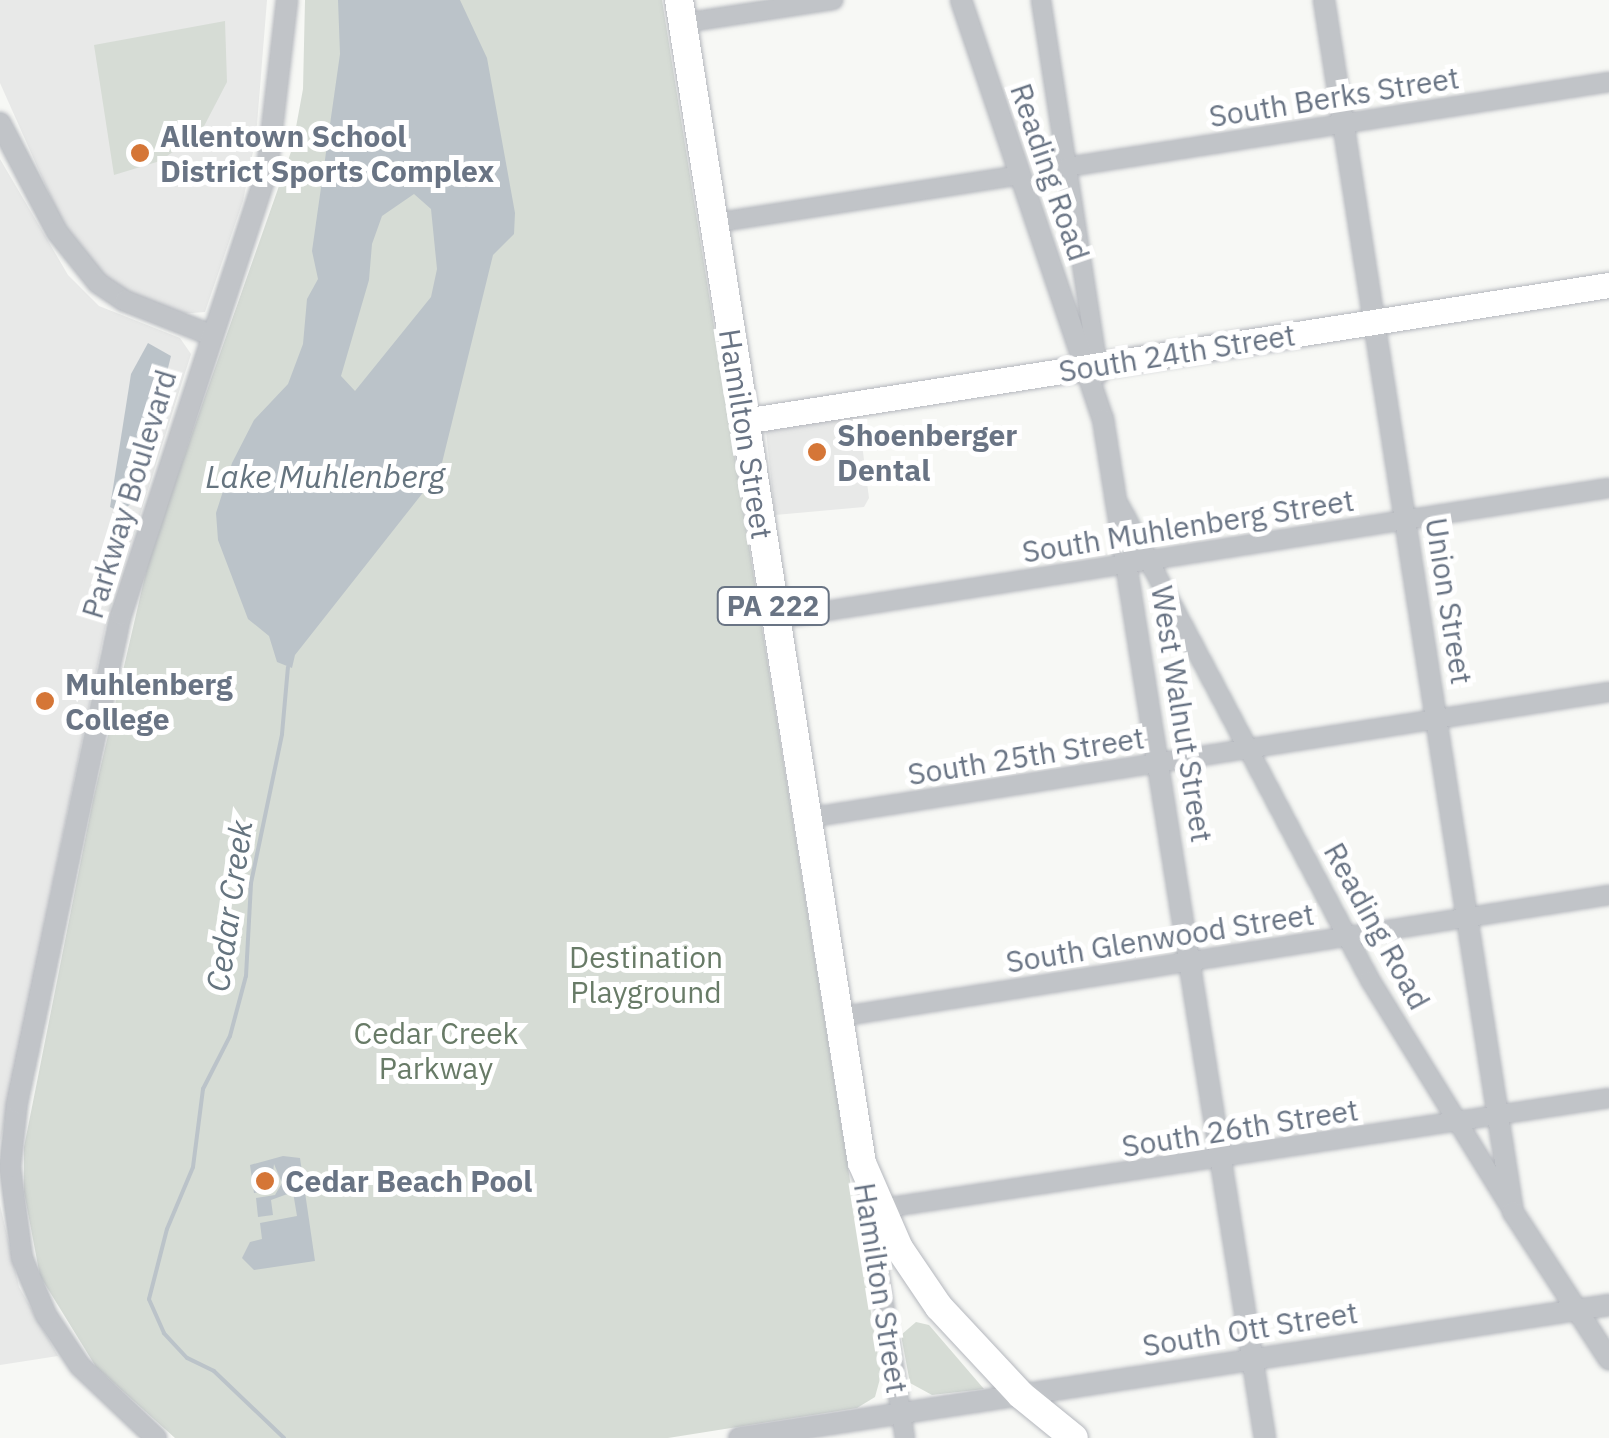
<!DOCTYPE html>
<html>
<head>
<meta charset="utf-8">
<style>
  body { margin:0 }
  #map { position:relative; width:1609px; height:1438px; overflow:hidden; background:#f7f8f5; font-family:"IBM Plex Sans",sans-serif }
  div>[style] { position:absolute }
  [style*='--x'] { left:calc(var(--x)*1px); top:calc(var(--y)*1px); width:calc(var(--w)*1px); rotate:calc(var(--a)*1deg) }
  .built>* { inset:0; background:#e8e9e8 }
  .green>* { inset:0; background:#d6dcd5 }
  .water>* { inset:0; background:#bbc3c9 }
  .stream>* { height:4px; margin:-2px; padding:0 2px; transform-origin:2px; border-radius:2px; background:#bbc3c9 }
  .roads { filter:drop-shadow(0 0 2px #b4b7bd) drop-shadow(0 0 2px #b4b7bd) }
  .minor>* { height:18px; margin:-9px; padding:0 9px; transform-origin:9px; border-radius:9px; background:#c1c4c8 }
  .tertiary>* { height:20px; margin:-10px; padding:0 10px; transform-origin:10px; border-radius:10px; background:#c1c4c8 }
  .secondary>* { height:25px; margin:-12.5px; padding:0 12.5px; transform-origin:12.5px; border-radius:12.5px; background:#fff }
  .primary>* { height:28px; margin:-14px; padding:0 14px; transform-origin:14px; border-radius:14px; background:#fff }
  .dots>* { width:28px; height:28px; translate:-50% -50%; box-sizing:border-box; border:5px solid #fff; border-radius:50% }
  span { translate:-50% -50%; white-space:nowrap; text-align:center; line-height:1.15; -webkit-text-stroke:10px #fff; paint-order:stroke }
  .shield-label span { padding:2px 8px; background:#fff; border:2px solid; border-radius:8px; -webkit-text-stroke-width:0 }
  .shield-label { font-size:28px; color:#697484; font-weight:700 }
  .street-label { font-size:30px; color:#697484 }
  .poi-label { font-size:30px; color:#697484; font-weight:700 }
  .left { translate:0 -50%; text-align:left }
  .park-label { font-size:30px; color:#687b67 }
  .water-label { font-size:32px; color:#65747f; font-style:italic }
</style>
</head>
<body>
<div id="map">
  <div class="built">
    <i style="clip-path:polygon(0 0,267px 0,256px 137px,243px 201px,205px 312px,179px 314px,106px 283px,61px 220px,0 83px)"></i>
    <i style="clip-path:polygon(0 159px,68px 275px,99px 306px,180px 338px,191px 354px,107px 619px,0 1143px)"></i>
    <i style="clip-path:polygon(858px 414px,869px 498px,864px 507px,775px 515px,766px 431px)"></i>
    <i style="clip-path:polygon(0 1205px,19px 1287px,58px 1356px,0 1365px)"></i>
  </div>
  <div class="green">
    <i style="clip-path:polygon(305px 0,662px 0,881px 1375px,875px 1397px,857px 1408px,668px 1438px,175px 1438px,96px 1367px,40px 1276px,24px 1192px,24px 1147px,93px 800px,151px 550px,292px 149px,303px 89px)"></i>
    <i style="clip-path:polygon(225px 21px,227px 82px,201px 132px,160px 161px,114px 175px,94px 45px)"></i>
    <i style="clip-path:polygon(916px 1322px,929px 1325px,984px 1389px,932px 1395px,910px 1383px,901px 1335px)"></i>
  </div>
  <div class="water">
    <i style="clip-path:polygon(evenodd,338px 0,460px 0,487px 58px,515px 213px,514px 234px,493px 255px,440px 471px,295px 655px,292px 668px,277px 662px,269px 636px,248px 619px,218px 540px,216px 513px,232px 463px,254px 420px,288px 384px,303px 344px,307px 299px,318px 279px,312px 251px,340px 54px,338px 0,414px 194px,431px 209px,437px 269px,431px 297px,355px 391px,341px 376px,369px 280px,372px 244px,382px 216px,414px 194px)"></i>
    <i style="clip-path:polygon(148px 343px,171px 356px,135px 501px,120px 512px,110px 507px,131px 374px)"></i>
    <i style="clip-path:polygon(283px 1156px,300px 1158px,315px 1261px,254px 1270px,242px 1258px,250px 1242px,262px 1239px,260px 1223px,297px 1216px,293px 1192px,271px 1200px,273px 1215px,258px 1217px,256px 1198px,275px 1195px,282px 1183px,274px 1164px,271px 1190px,254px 1193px,250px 1165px)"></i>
  </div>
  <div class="stream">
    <i style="--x:284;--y:1438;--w:97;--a:-136.3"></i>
    <i style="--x:214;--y:1371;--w:30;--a:-154"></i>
    <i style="--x:187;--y:1358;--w:34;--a:-133"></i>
    <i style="--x:164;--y:1333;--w:37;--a:-114"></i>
    <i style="--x:149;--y:1299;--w:72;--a:-75.6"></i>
    <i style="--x:167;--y:1229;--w:67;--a:-67.2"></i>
    <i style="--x:193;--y:1167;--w:79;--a:-82.7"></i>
    <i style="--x:203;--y:1089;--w:59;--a:-63"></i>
    <i style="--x:230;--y:1036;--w:62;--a:-75.1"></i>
    <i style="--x:246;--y:976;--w:93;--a:-86.9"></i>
    <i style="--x:251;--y:883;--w:152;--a:-78.2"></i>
    <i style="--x:282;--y:734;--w:67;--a:-84.9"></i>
  </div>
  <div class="roads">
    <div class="minor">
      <i style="--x:1041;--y:0;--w:379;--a:81.2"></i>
      <i style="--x:683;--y:23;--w:152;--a:-8.7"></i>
      <i style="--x:1067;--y:167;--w:549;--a:-8.91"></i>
      <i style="--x:714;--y:223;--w:310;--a:-8.9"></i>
      <i style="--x:1120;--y:506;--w:536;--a:62.19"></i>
      <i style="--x:1370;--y:980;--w:268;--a:58.3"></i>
      <i style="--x:775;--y:619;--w:844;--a:-8.93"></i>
      <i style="--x:807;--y:818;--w:812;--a:-8.93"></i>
      <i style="--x:838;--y:1017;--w:781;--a:-8.99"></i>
      <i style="--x:867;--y:1196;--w:245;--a:81.1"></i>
      <i style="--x:878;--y:1209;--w:739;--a:-8.63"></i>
    </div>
    <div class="tertiary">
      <i style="--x:961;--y:0;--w:442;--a:71.3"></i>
      <i style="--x:1103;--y:419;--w:1032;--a:80.97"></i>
      <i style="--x:1324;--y:0;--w:1227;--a:81.14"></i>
      <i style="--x:1513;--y:1212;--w:176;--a:56.9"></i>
      <i style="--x:0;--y:123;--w:123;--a:62.4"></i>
      <i style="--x:57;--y:232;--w:65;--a:51.2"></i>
      <i style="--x:98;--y:283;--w:32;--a:34"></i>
      <i style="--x:125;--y:301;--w:92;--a:21.6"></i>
      <i style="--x:156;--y:1438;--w:105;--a:-136.5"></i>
      <i style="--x:80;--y:1366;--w:61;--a:-123.7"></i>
      <i style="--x:46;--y:1315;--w:62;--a:-112.8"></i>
      <i style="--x:22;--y:1258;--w:92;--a:-97.5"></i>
      <i style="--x:10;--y:1167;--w:64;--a:-83.8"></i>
      <i style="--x:17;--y:1103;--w:499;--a:-78"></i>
      <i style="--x:121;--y:615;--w:467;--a:-71.8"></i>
      <i style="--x:267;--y:171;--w:172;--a:-83.3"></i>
      <i style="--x:739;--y:1438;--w:880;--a:-8.69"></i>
    </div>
    <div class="secondary">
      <i style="--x:744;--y:421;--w:876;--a:-8.94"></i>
    </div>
    <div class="primary">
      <i style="--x:679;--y:0;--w:1177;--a:81.06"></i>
      <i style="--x:862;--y:1163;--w:93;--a:66.5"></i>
      <i style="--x:899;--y:1248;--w:71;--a:55.9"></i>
      <i style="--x:939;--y:1307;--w:120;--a:47"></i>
      <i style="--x:1021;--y:1395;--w:68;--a:39.1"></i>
    </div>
  </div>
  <div class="dots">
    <i style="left:140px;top:153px;background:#d57637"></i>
    <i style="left:817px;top:452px;background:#d57637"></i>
    <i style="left:45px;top:701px;background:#d57637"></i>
    <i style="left:265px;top:1181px;background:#d57637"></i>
  </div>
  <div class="shield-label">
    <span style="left:773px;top:606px">PA 222</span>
  </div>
  <div class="street-label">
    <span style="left:1334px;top:97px;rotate:-9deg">South Berks Street</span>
    <span style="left:1050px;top:172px;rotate:71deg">Reading Road</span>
    <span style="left:1177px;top:353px;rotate:-9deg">South 24th Street</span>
    <span style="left:746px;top:434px;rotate:81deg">Hamilton Street</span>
    <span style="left:129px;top:494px;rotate:-73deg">Parkway Boulevard</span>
    <span style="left:1188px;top:526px;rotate:-9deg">South Muhlenberg Street</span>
    <span style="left:1449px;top:601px;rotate:81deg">Union Street</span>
    <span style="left:1182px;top:714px;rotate:81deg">West Walnut Street</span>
    <span style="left:1026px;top:756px;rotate:-9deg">South 25th Street</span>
    <span style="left:1377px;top:926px;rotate:61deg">Reading Road</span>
    <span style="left:1160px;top:938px;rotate:-9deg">South Glenwood Street</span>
    <span style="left:1240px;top:1128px;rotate:-9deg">South 26th Street</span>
    <span style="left:881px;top:1288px;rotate:81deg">Hamilton Street</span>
    <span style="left:1250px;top:1329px;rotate:-9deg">South Ott Street</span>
  </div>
  <div class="poi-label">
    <span class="left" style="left:160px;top:153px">Allentown School<br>District Sports Complex</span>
    <span class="left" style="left:837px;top:452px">Shoenberger<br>Dental</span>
    <span class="left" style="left:65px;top:701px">Muhlenberg<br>College</span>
    <span class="left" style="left:285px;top:1181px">Cedar Beach Pool</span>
  </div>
  <div class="park-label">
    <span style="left:646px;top:974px">Destination<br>Playground</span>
    <span style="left:436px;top:1050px">Cedar Creek<br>Parkway</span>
  </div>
  <div class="water-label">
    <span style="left:325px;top:476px">Lake Muhlenberg</span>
    <span style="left:229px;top:906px;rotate:-82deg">Cedar Creek</span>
  </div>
</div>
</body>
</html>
